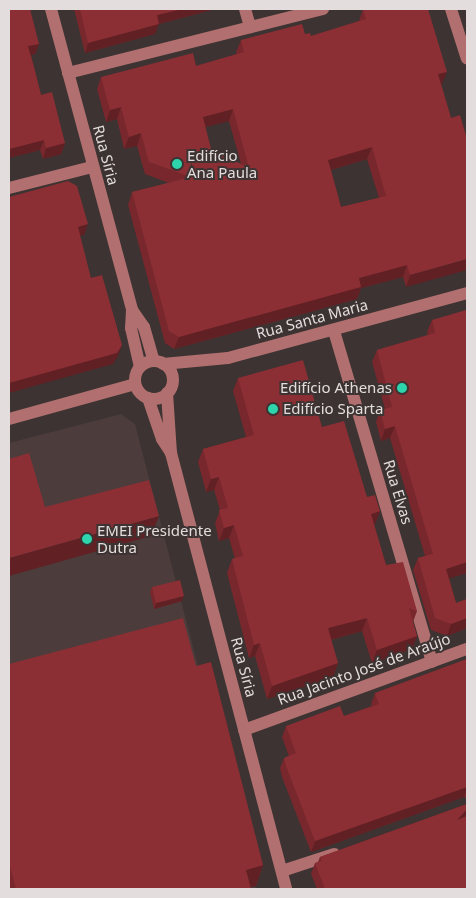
<!DOCTYPE html>
<html>
<head>
<meta charset="utf-8">
<style>
  body { margin:0 }
  #map { position:relative; width:476px; height:898px; overflow:hidden; background:#3c3332; font-family:"Noto Sans",sans-serif }
  div>[style] { position:absolute }
  [style*='--x'] { left:calc(var(--x)*1px); top:calc(var(--y)*1px); width:calc(var(--w)*1px); rotate:calc(var(--a)*1deg) }
  .built>* { inset:0; background:#4c3c3c }
  .minor>* { height:12px; margin:-6px; padding:0 6px; transform-origin:6px; border-radius:6px; background:#b1706f }
  .minor>.ring { margin:-6px; padding:0; box-sizing:content-box; background:none; border:12px solid #b1706f; border-radius:50% }
  .wall>* { inset:0; background:#78282d }
  .shaded-wall>* { inset:0; background:#612124 }
  .building>* { inset:0; background:#8b2f34 }
  .dots>* { width:14px; height:14px; translate:-50% -50%; box-sizing:border-box; border:2px solid #3c3332; border-radius:50% }
  span { translate:-50% -50%; white-space:nowrap; text-align:center; line-height:1.15; -webkit-text-stroke:4px #3c3332; paint-order:stroke }
  .street-label { font-size:15px; color:#e3dddd }
  .poi-label { font-size:15px; color:#e3dddd }
  .left { translate:0 -50%; text-align:left }
  .right { translate:-100% -50%; text-align:right }
  .frame { position:absolute; inset:0; border:10px solid #e3dddd; pointer-events:none }
</style>
</head>
<body>
<div id="map">
  <div class="built">
    <i style="clip-path:polygon(121px 414px,135px 424px,256px 889px,9px 889px,9px 443px)"></i>
  </div>
  <div class="minor">
    <i style="--x:51;--y:9;--w:312;--a:74.9"></i>
    <i style="--x:132;--y:310;--w:21;--a:55"></i>
    <i style="--x:144;--y:327;--w:35;--a:74"></i>
    <i style="--x:245;--y:9;--w:19;--a:74"></i>
    <i style="--x:451;--y:9;--w:52;--a:72.3"></i>
    <i style="--x:68;--y:73;--w:263;--a:-14.1"></i>
    <i style="--x:9;--y:188;--w:86;--a:-14.2"></i>
    <i style="--x:132;--y:310;--w:18;--a:93"></i>
    <i style="--x:131;--y:328;--w:40;--a:77"></i>
    <i style="--x:334;--y:331;--w:345;--a:73.5"></i>
    <i class="ring" style="left:135px;top:361px;width:26px;height:26px"></i>
    <i style="--x:163;--y:364;--w:65;--a:-5.3"></i>
    <i style="--x:228;--y:358;--w:248;--a:-15.2"></i>
    <i style="--x:167;--y:393;--w:60;--a:86.2"></i>
    <i style="--x:171;--y:453;--w:451;--a:75.2"></i>
    <i style="--x:148;--y:398;--w:43;--a:71.1"></i>
    <i style="--x:162;--y:439;--w:17;--a:57"></i>
    <i style="--x:9;--y:419;--w:131;--a:-15.5"></i>
    <i style="--x:244;--y:730;--w:237;--a:-20"></i>
    <i style="--x:282;--y:871;--w:55;--a:-18.1"></i>
  </div>
  <div class="wall">
    <i style="clip-path:polygon(9px 9px,39px 44px,35px 54px,31px 55px,41px 95px,65px 143px,61px 154px,43px 159px,40px 150px,9px 158px)"></i>
    <i style="clip-path:polygon(74px 9px,215px 9px,159px 24px,155px 34px,85px 53px)"></i>
    <i style="clip-path:polygon(evenodd,363px 9px,428px 9px,442px 84px,441px 84px,451px 118px,467px 139px,406px 287px,403px 277px,361px 288px,357px 299px,174px 349px,165px 343px,128px 205px,132px 192px,169px 183px,145px 174px,137px 146px,124px 149px,117px 119px,106px 122px,97px 89px,101px 77px,196px 66px,237px 54px,236px 52px,241px 40px,305px 34px,311px 36px,359px 21px,363px 9px,229px 121px,241px 164px,211px 149px,205px 127px,229px 121px,363px 9px,367px 159px,379px 198px,341px 207px,331px 170px,367px 159px)"></i>
    <i style="clip-path:polygon(467px 315px,467px 573px,449px 578px,456px 603px,467px 599px,467px 628px,447px 636px,431px 630px,413px 570px,418px 558px,425px 556px,390px 438px,381px 441px,376px 422px,380px 410px,385px 409px,372px 362px,377px 350px,428px 335px,427px 332px,432px 320px)"></i>
    <i style="clip-path:polygon(238px 378px,322px 427px,367px 497px,380px 511px,375px 524px,374px 525px,386px 565px,417px 611px,413px 622px,417px 636px,412px 649px,372px 663px,362px 631px,331px 640px,338px 663px,333px 677px,267px 699px,255px 656px,249px 658px,227px 573px,232px 559px,235px 559px,229px 538px,219px 541px,215px 523px,220px 510px,214px 490px,206px 492px,198px 462px,203px 449px,246px 437px,233px 391px)"></i>
    <i style="clip-path:polygon(152px 587px,182px 601px,154px 609px,150px 592px)"></i>
    <i style="clip-path:polygon(467px 659px,467px 798px,464px 797px,311px 852px,282px 777px,280px 768px,284px 758px,289px 756px,282px 737px,286px 726px,344px 716px,372px 706px,371px 704px,375px 693px)"></i>
    <i style="clip-path:polygon(9px 664px,196px 666px,263px 865px,256px 886px,250px 887px,251px 889px,9px 889px)"></i>
    <i style="clip-path:polygon(467px 804px,467px 815px,466px 817px,467px 889px,317px 889px,311px 874px,315px 863px,318px 862px,320px 857px)"></i>
  </div>
  <div class="shaded-wall">
    <i style="clip-path:polygon(182px 9px,215px 9px,159px 24px,155px 34px,85px 53px,88px 43px,157px 15px)"></i>
    <i style="clip-path:polygon(39px 44px,35px 54px,25px 57px,28px 46px)"></i>
    <i style="clip-path:polygon(447px 72px,442px 84px,434px 86px,438px 74px)"></i>
    <i style="clip-path:polygon(121px 107px,117px 119px,106px 122px,110px 110px)"></i>
    <i style="clip-path:polygon(233px 109px,229px 121px,198px 129px,203px 117px)"></i>
    <i style="clip-path:polygon(141px 133px,137px 146px,124px 149px,129px 137px)"></i>
    <i style="clip-path:polygon(44px 140px,40px 150px,9px 158px,9px 149px)"></i>
    <i style="clip-path:polygon(65px 143px,61px 154px,43px 159px,46px 148px)"></i>
    <i style="clip-path:polygon(372px 147px,367px 159px,324px 172px,328px 160px)"></i>
    <i style="clip-path:polygon(88px 224px,84px 235px,74px 237px,78px 227px)"></i>
    <i style="clip-path:polygon(467px 259px,467px 270px,406px 287px,410px 275px)"></i>
    <i style="clip-path:polygon(407px 265px,403px 277px,361px 288px,357px 299px,174px 349px,179px 337px,359px 278px)"></i>
    <i style="clip-path:polygon(122px 345px,118px 356px,113px 364px,9px 393px,9px 383px)"></i>
    <i style="clip-path:polygon(395px 426px,390px 438px,381px 441px,385px 429px)"></i>
    <i style="clip-path:polygon(219px 477px,214px 490px,206px 492px,211px 479px)"></i>
    <i style="clip-path:polygon(380px 511px,375px 524px,366px 527px,371px 514px)"></i>
    <i style="clip-path:polygon(159px 516px,151px 536px,9px 576px,9px 558px)"></i>
    <i style="clip-path:polygon(234px 525px,229px 538px,219px 541px,224px 528px)"></i>
    <i style="clip-path:polygon(467px 562px,467px 573px,441px 581px,446px 569px)"></i>
    <i style="clip-path:polygon(184px 596px,182px 601px,154px 609px,156px 603px)"></i>
    <i style="clip-path:polygon(367px 618px,362px 631px,323px 642px,328px 628px)"></i>
    <i style="clip-path:polygon(467px 618px,467px 628px,447px 636px,451px 624px)"></i>
    <i style="clip-path:polygon(417px 636px,412px 649px,372px 663px,377px 650px)"></i>
    <i style="clip-path:polygon(260px 643px,255px 656px,249px 658px,254px 645px)"></i>
    <i style="clip-path:polygon(338px 663px,333px 677px,267px 699px,272px 686px)"></i>
    <i style="clip-path:polygon(467px 787px,467px 789px,464px 797px,311px 852px,315px 841px)"></i>
    <i style="clip-path:polygon(467px 809px,467px 815px,453px 831px,457px 820px)"></i>
    <i style="clip-path:polygon(263px 865px,256px 886px,244px 889px,246px 870px)"></i>
  </div>
  <div class="building">
    <i style="clip-path:polygon(9px 9px,30px 9px,39px 44px,28px 46px,35px 71px,41px 95px,52px 92px,65px 143px,46px 148px,44px 140px,9px 149px)"></i>
    <i style="clip-path:polygon(80px 9px,182px 9px,157px 15px,159px 24px,88px 43px)"></i>
    <i style="clip-path:polygon(evenodd,363px 9px,428px 9px,447px 72px,438px 74px,451px 118px,460px 115px,467px 139px,467px 259px,410px 275px,407px 265px,359px 278px,361px 287px,179px 337px,169px 331px,132px 192px,191px 177px,149px 162px,141px 133px,129px 137px,121px 107px,110px 110px,101px 77px,193px 53px,196px 66px,244px 52px,241px 40px,302px 24px,305px 34px,310px 33px,311px 36px,366px 19px,363px 9px,233px 109px,249px 168px,211px 149px,203px 117px,233px 109px,363px 9px,372px 147px,386px 196px,341px 207px,328px 160px,372px 147px)"></i>
    <i style="clip-path:polygon(68px 181px,77px 186px,88px 224px,78px 227px,91px 278px,102px 275px,122px 345px,117px 353px,9px 383px,9px 197px)"></i>
    <i style="clip-path:polygon(466px 310px,467px 315px,467px 562px,446px 569px,456px 603px,467px 599px,467px 618px,451px 624px,435px 618px,418px 558px,433px 554px,395px 426px,385px 429px,380px 410px,392px 407px,377px 350px,435px 333px,432px 320px)"></i>
    <i style="clip-path:polygon(303px 360px,322px 427px,344px 421px,367px 497px,375px 495px,380px 511px,371px 514px,386px 565px,403px 562px,417px 611px,409px 608px,417px 636px,377px 650px,367px 618px,328px 628px,338px 663px,272px 686px,260px 643px,254px 645px,232px 559px,243px 556px,234px 525px,224px 528px,219px 510px,228px 508px,219px 477px,211px 479px,203px 449px,254px 435px,238px 378px)"></i>
    <i style="clip-path:polygon(29px 453px,45px 507px,149px 480px,159px 516px,9px 558px,9px 459px)"></i>
    <i style="clip-path:polygon(180px 580px,184px 596px,156px 603px,152px 587px)"></i>
    <i style="clip-path:polygon(183px 618px,196px 666px,211px 662px,263px 865px,246px 870px,251px 889px,16px 889px,9px 862px,9px 664px)"></i>
    <i style="clip-path:polygon(467px 659px,467px 787px,315px 841px,286px 766px,284px 758px,296px 753px,286px 726px,340px 706px,344px 716px,379px 704px,375px 693px)"></i>
    <i style="clip-path:polygon(467px 804px,467px 809px,457px 820px,467px 816px,467px 889px,325px 889px,315px 863px,322px 861px,320px 857px)"></i>
  </div>
  <div class="dots">
    <i style="left:177px;top:164px;background:#2ed4ab"></i>
    <i style="left:402px;top:388px;background:#2ed4ab"></i>
    <i style="left:273px;top:409px;background:#2ed4ab"></i>
    <i style="left:87px;top:539px;background:#2ed4ab"></i>
  </div>
  <div class="street-label">
    <span style="left:106px;top:155px;rotate:75deg">Rua Síria</span>
    <span style="left:312px;top:319px;rotate:-15deg">Rua Santa Maria</span>
    <span style="left:398px;top:492px;rotate:73deg">Rua Elvas</span>
    <span style="left:244px;top:667px;rotate:75deg">Rua Síria</span>
    <span style="left:364px;top:669px;rotate:-20deg">Rua Jacinto José de Araújo</span>
  </div>
  <div class="poi-label">
    <span class="left" style="left:187px;top:164px">Edifício<br>Ana Paula</span>
    <span class="right" style="left:392px;top:388px">Edifício Athenas</span>
    <span class="left" style="left:283px;top:409px">Edifício Sparta</span>
    <span class="left" style="left:97px;top:539px">EMEI Presidente<br>Dutra</span>
  </div>
  <div class="frame"></div>
</div>
</body>
</html>
